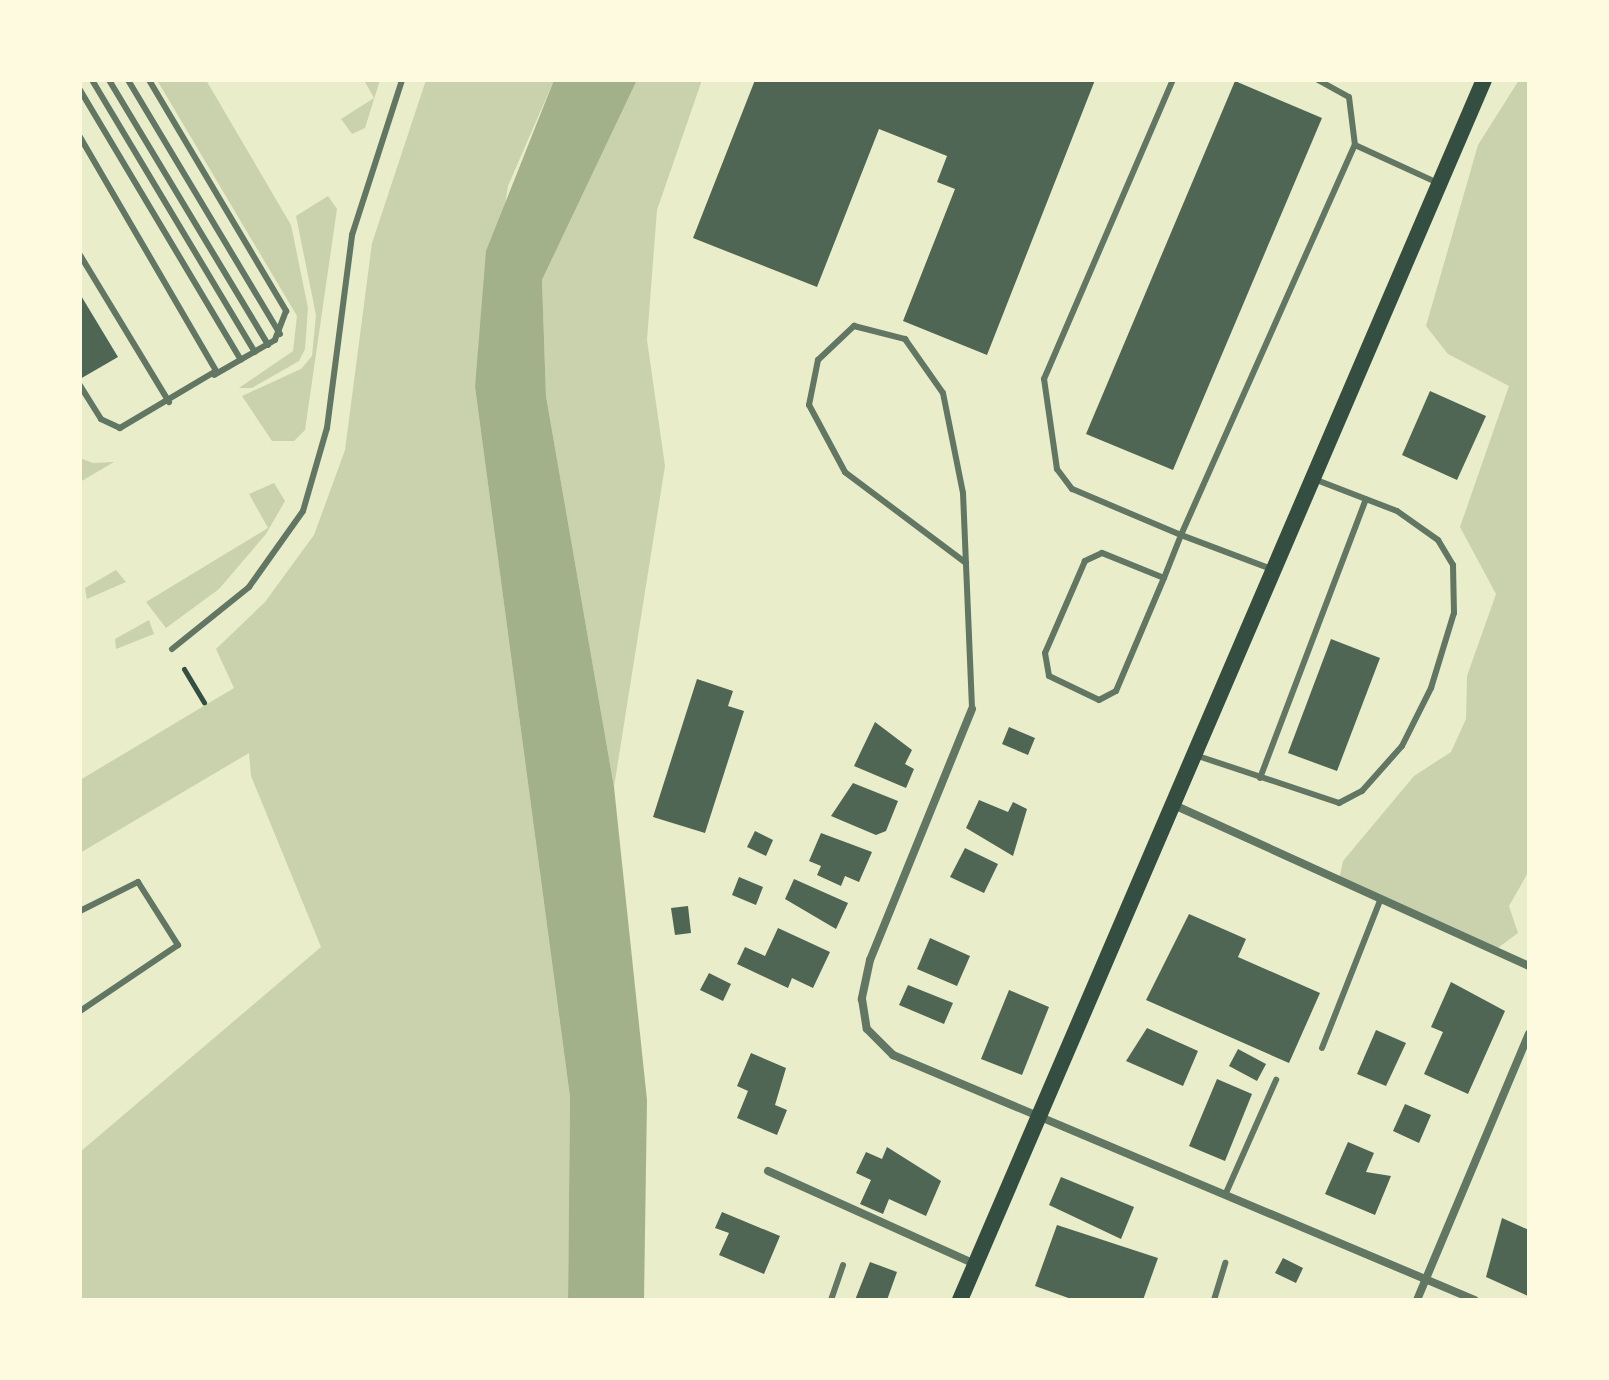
<!DOCTYPE html>
<html>
<head>
<meta charset="utf-8">
<style>
  body { margin:0 }
  #map { position:relative; width:1609px; height:1380px; overflow:hidden; background:#e9edc9; font-family:"Sofia Sans Condensed",sans-serif }
  div>[style] { position:absolute }
  [style*='--x'] { left:calc(var(--x)*1px); top:calc(var(--y)*1px); width:calc(var(--w)*1px); rotate:calc(var(--a)*1deg) }
  .green>* { inset:0; background:#cad2ad }
  .water>* { inset:0; background:#a3b18a }
  .building>* { inset:0; background:#4f6655 }
  .path>* { height:5px; margin:-2.5px; padding:0 2.5px; transform-origin:2.5px; border-radius:2.5px; background:#344e41 }
  .service>* { height:6px; margin:-3px; padding:0 3px; transform-origin:3px; border-radius:3px; background:#617663 }
  .minor>* { height:8px; margin:-4px; padding:0 4px; transform-origin:4px; border-radius:4px; background:#617663 }
  .secondary>* { height:16px; margin:-8px; padding:0 8px; transform-origin:8px; border-radius:8px; background:#344e41 }
  span { translate:-50% -50%; white-space:nowrap; text-align:center; line-height:1.15; -webkit-text-stroke:8px #fefae0; paint-order:stroke }
  .frame { position:absolute; inset:0; border:82px solid #fefae0; pointer-events:none }
</style>
</head>
<body>
<div id="map">
  <div class="green">
    <i style="clip-path:polygon(157px 80px,206px 80px,291px 225px,308px 308px,305px 349px,299px 361px,252px 388px,239px 388px,293px 351px,297px 316px)"></i>
    <i style="clip-path:polygon(364px 80px,380px 80px,365px 128px,352px 134px,341px 119px,374px 98px)"></i>
    <i style="clip-path:polygon(426px 80px,554px 80px,508px 186px,475px 387px,570px 1097px,568px 1300px,80px 1300px,80px 1152px,321px 947px,251px 776px,249px 753px,80px 853px,80px 780px,234px 688px,216px 649px,265px 602px,314px 535px,345px 450px,372px 243px)"></i>
    <i style="clip-path:polygon(637px 80px,702px 80px,657px 210px,647px 340px,665px 466px,614px 787px,546px 396px,542px 280px)"></i>
    <i style="clip-path:polygon(1519px 80px,1529px 80px,1529px 871px,1509px 906px,1518px 933px,1495px 950px,1339px 880px,1343px 861px,1414px 776px,1451px 752px,1466px 719px,1467px 676px,1496px 594px,1460px 527px,1509px 386px,1448px 354px,1426px 326px,1478px 145px)"></i>
    <i style="clip-path:polygon(328px 196px,337px 209px,305px 430px,294px 441px,272px 441px,242px 396px,301px 369px,312px 356px,316px 315px,296px 216px)"></i>
    <i style="clip-path:polygon(80px 458px,93px 463px,114px 462px,80px 482px)"></i>
    <i style="clip-path:polygon(274px 483px,285px 501px,266px 534px,219px 589px,166px 628px,146px 602px,268px 528px,249px 494px)"></i>
    <i style="clip-path:polygon(116px 570px,126px 582px,87px 599px,85px 588px)"></i>
    <i style="clip-path:polygon(149px 620px,154px 634px,116px 649px,115px 639px)"></i>
  </div>
  <div class="water">
    <i style="clip-path:polygon(554px 80px,637px 80px,542px 280px,546px 396px,614px 787px,647px 1100px,644px 1300px,568px 1300px,570px 1097px,475px 387px,486px 251px)"></i>
  </div>
  <div class="building">
    <i style="clip-path:polygon(755px 80px,1095px 80px,987px 355px,903px 321px,955px 189px,937px 182px,947px 156px,879px 129px,817px 287px,693px 238px)"></i>
    <i style="clip-path:polygon(1235px 81px,1322px 118px,1173px 470px,1086px 434px)"></i>
    <i style="clip-path:polygon(80px 294px,118px 357px,80px 379px)"></i>
    <i style="clip-path:polygon(1430px 391px,1486px 416px,1457px 480px,1402px 455px)"></i>
    <i style="clip-path:polygon(1331px 639px,1380px 658px,1337px 771px,1288px 753px)"></i>
    <i style="clip-path:polygon(697px 679px,733px 691px,728px 706px,744px 711px,705px 833px,653px 817px)"></i>
    <i style="clip-path:polygon(875px 722px,912px 750px,905px 764px,914px 769px,906px 788px,854px 766px)"></i>
    <i style="clip-path:polygon(1009px 727px,1035px 738px,1028px 755px,1002px 744px)"></i>
    <i style="clip-path:polygon(853px 783px,898px 801px,886px 831px,876px 835px,831px 816px)"></i>
    <i style="clip-path:polygon(979px 800px,1008px 812px,1013px 802px,1027px 809px,1013px 856px,966px 828px)"></i>
    <i style="clip-path:polygon(755px 831px,773px 840px,766px 856px,747px 847px)"></i>
    <i style="clip-path:polygon(821px 833px,872px 852px,859px 882px,845px 876px,841px 886px,817px 875px,821px 866px,809px 861px)"></i>
    <i style="clip-path:polygon(965px 848px,998px 864px,984px 893px,950px 877px)"></i>
    <i style="clip-path:polygon(739px 877px,763px 887px,756px 905px,732px 895px)"></i>
    <i style="clip-path:polygon(794px 879px,848px 903px,836px 929px,785px 899px)"></i>
    <i style="clip-path:polygon(688px 906px,691px 933px,675px 935px,671px 908px)"></i>
    <i style="clip-path:polygon(1189px 914px,1246px 939px,1238px 957px,1320px 993px,1289px 1063px,1146px 1000px)"></i>
    <i style="clip-path:polygon(778px 928px,830px 952px,813px 988px,792px 978px,788px 988px,737px 964px,745px 947px,765px 956px)"></i>
    <i style="clip-path:polygon(930px 938px,970px 956px,957px 986px,917px 969px)"></i>
    <i style="clip-path:polygon(709px 973px,731px 984px,723px 1001px,700px 990px)"></i>
    <i style="clip-path:polygon(1451px 982px,1505px 1011px,1468px 1094px,1424px 1074px,1443px 1032px,1431px 1027px)"></i>
    <i style="clip-path:polygon(908px 985px,953px 1003px,944px 1024px,899px 1005px)"></i>
    <i style="clip-path:polygon(1009px 990px,1049px 1007px,1022px 1075px,981px 1059px)"></i>
    <i style="clip-path:polygon(1147px 1028px,1198px 1051px,1183px 1086px,1126px 1061px)"></i>
    <i style="clip-path:polygon(1376px 1030px,1406px 1043px,1386px 1086px,1357px 1074px)"></i>
    <i style="clip-path:polygon(1238px 1049px,1266px 1064px,1257px 1081px,1229px 1066px)"></i>
    <i style="clip-path:polygon(751px 1053px,786px 1068px,775px 1105px,787px 1110px,777px 1135px,737px 1118px,748px 1091px,737px 1086px)"></i>
    <i style="clip-path:polygon(1217px 1079px,1252px 1094px,1225px 1161px,1189px 1146px)"></i>
    <i style="clip-path:polygon(1405px 1104px,1431px 1115px,1419px 1143px,1393px 1131px)"></i>
    <i style="clip-path:polygon(1348px 1142px,1374px 1153px,1366px 1172px,1391px 1176px,1375px 1215px,1325px 1194px)"></i>
    <i style="clip-path:polygon(887px 1147px,941px 1181px,926px 1216px,889px 1199px,883px 1214px,860px 1204px,871px 1180px,856px 1173px,866px 1152px,882px 1159px)"></i>
    <i style="clip-path:polygon(1061px 1177px,1134px 1207px,1121px 1239px,1049px 1205px)"></i>
    <i style="clip-path:polygon(722px 1212px,780px 1236px,764px 1274px,719px 1255px,729px 1233px,715px 1228px)"></i>
    <i style="clip-path:polygon(1502px 1218px,1529px 1230px,1528px 1296px,1486px 1277px)"></i>
    <i style="clip-path:polygon(1057px 1225px,1158px 1258px,1143px 1300px,1074px 1300px,1035px 1286px)"></i>
    <i style="clip-path:polygon(1283px 1258px,1303px 1268px,1296px 1283px,1275px 1273px)"></i>
    <i style="clip-path:polygon(870px 1262px,897px 1272px,887px 1300px,855px 1300px)"></i>
  </div>
  <div class="path">
    <i style="--x:184;--y:669;--w:39;--a:59"></i>
  </div>
  <div class="service">
    <i style="--x:92;--y:80;--w:317;--a:59.1"></i>
    <i style="--x:109;--y:80;--w:309;--a:59"></i>
    <i style="--x:128;--y:80;--w:296;--a:59.1"></i>
    <i style="--x:149;--y:80;--w:269;--a:59.3"></i>
    <i style="--x:286;--y:311;--w:31;--a:111"></i>
    <i style="--x:275;--y:340;--w:70;--a:150.2"></i>
    <i style="--x:1318;--y:80;--w:35;--a:29"></i>
    <i style="--x:1349;--y:97;--w:48;--a:82.9"></i>
    <i style="--x:80;--y:90;--w:314;--a:59.2"></i>
    <i style="--x:80;--y:137;--w:271;--a:59.8"></i>
    <i style="--x:216;--y:371;--w:112;--a:149.3"></i>
    <i style="--x:120;--y:428;--w:21;--a:-155"></i>
    <i style="--x:101;--y:419;--w:40;--a:-122"></i>
    <i style="--x:80;--y:255;--w:172;--a:58.8"></i>
    <i style="--x:966;--y:563;--w:151;--a:-143.1"></i>
    <i style="--x:845;--y:472;--w:76;--a:-118.2"></i>
    <i style="--x:809;--y:405;--w:46;--a:-78.7"></i>
    <i style="--x:818;--y:360;--w:50;--a:-43.4"></i>
    <i style="--x:854;--y:326;--w:53;--a:14.3"></i>
    <i style="--x:905;--y:339;--w:66;--a:54.9"></i>
    <i style="--x:943;--y:393;--w:102;--a:78.7"></i>
    <i style="--x:963;--y:493;--w:216;--a:87.6"></i>
    <i style="--x:1274;--y:570;--w:99;--a:-159.4"></i>
    <i style="--x:1181;--y:535;--w:427;--a:-66"></i>
    <i style="--x:1355;--y:145;--w:91;--a:24.6"></i>
    <i style="--x:1164;--y:578;--w:67;--a:-158"></i>
    <i style="--x:1102;--y:553;--w:19;--a:155"></i>
    <i style="--x:1085;--y:561;--w:100;--a:113.5"></i>
    <i style="--x:1045;--y:653;--w:23;--a:80"></i>
    <i style="--x:1049;--y:676;--w:55;--a:25.6"></i>
    <i style="--x:1099;--y:700;--w:19;--a:-28"></i>
    <i style="--x:1116;--y:691;--w:123;--a:-67"></i>
    <i style="--x:1164;--y:578;--w:46;--a:-68.4"></i>
    <i style="--x:1181;--y:535;--w:118;--a:-157.1"></i>
    <i style="--x:1072;--y:489;--w:25;--a:-127"></i>
    <i style="--x:1057;--y:469;--w:91;--a:-98.2"></i>
    <i style="--x:1044;--y:379;--w:326;--a:-66.7"></i>
    <i style="--x:172;--y:649;--w:99;--a:-38.8"></i>
    <i style="--x:249;--y:587;--w:93;--a:-54.6"></i>
    <i style="--x:303;--y:511;--w:86;--a:-73.9"></i>
    <i style="--x:327;--y:428;--w:195;--a:-82.6"></i>
    <i style="--x:352;--y:235;--w:163;--a:-72.1"></i>
    <i style="--x:1195;--y:755;--w:152;--a:18.4"></i>
    <i style="--x:1339;--y:803;--w:26;--a:-28"></i>
    <i style="--x:1362;--y:791;--w:60;--a:-48.4"></i>
    <i style="--x:1402;--y:746;--w:65;--a:-63.4"></i>
    <i style="--x:1431;--y:688;--w:78;--a:-73"></i>
    <i style="--x:1454;--y:613;--w:48;--a:-91.2"></i>
    <i style="--x:1453;--y:565;--w:29;--a:-121"></i>
    <i style="--x:1438;--y:540;--w:50;--a:-144.7"></i>
    <i style="--x:1397;--y:511;--w:89;--a:-158.9"></i>
    <i style="--x:1260;--y:778;--w:298;--a:-69.2"></i>
    <i style="--x:80;--y:911;--w:65;--a:-26.6"></i>
    <i style="--x:138;--y:882;--w:75;--a:57.6"></i>
    <i style="--x:178;--y:945;--w:118;--a:146"></i>
    <i style="--x:1322;--y:1048;--w:161;--a:-68.5"></i>
    <i style="--x:1226;--y:1193;--w:124;--a:-66.1"></i>
    <i style="--x:831;--y:1300;--w:37;--a:-71"></i>
    <i style="--x:1214;--y:1300;--w:39;--a:-73"></i>
  </div>
  <div class="minor">
    <i style="--x:972;--y:709;--w:271;--a:112.1"></i>
    <i style="--x:870;--y:960;--w:40;--a:102"></i>
    <i style="--x:862;--y:999;--w:30;--a:81"></i>
    <i style="--x:867;--y:1029;--w:37;--a:45"></i>
    <i style="--x:893;--y:1055;--w:631;--a:22.83"></i>
    <i style="--x:1174;--y:805;--w:390;--a:24.4"></i>
    <i style="--x:768;--y:1171;--w:227;--a:24.2"></i>
    <i style="--x:1417;--y:1300;--w:289;--a:-67.2"></i>
  </div>
  <div class="secondary">
    <i style="--x:960;--y:1300;--w:1328;--a:-66.76"></i>
  </div>
  <div class="frame"></div>
</div>
</body>
</html>
